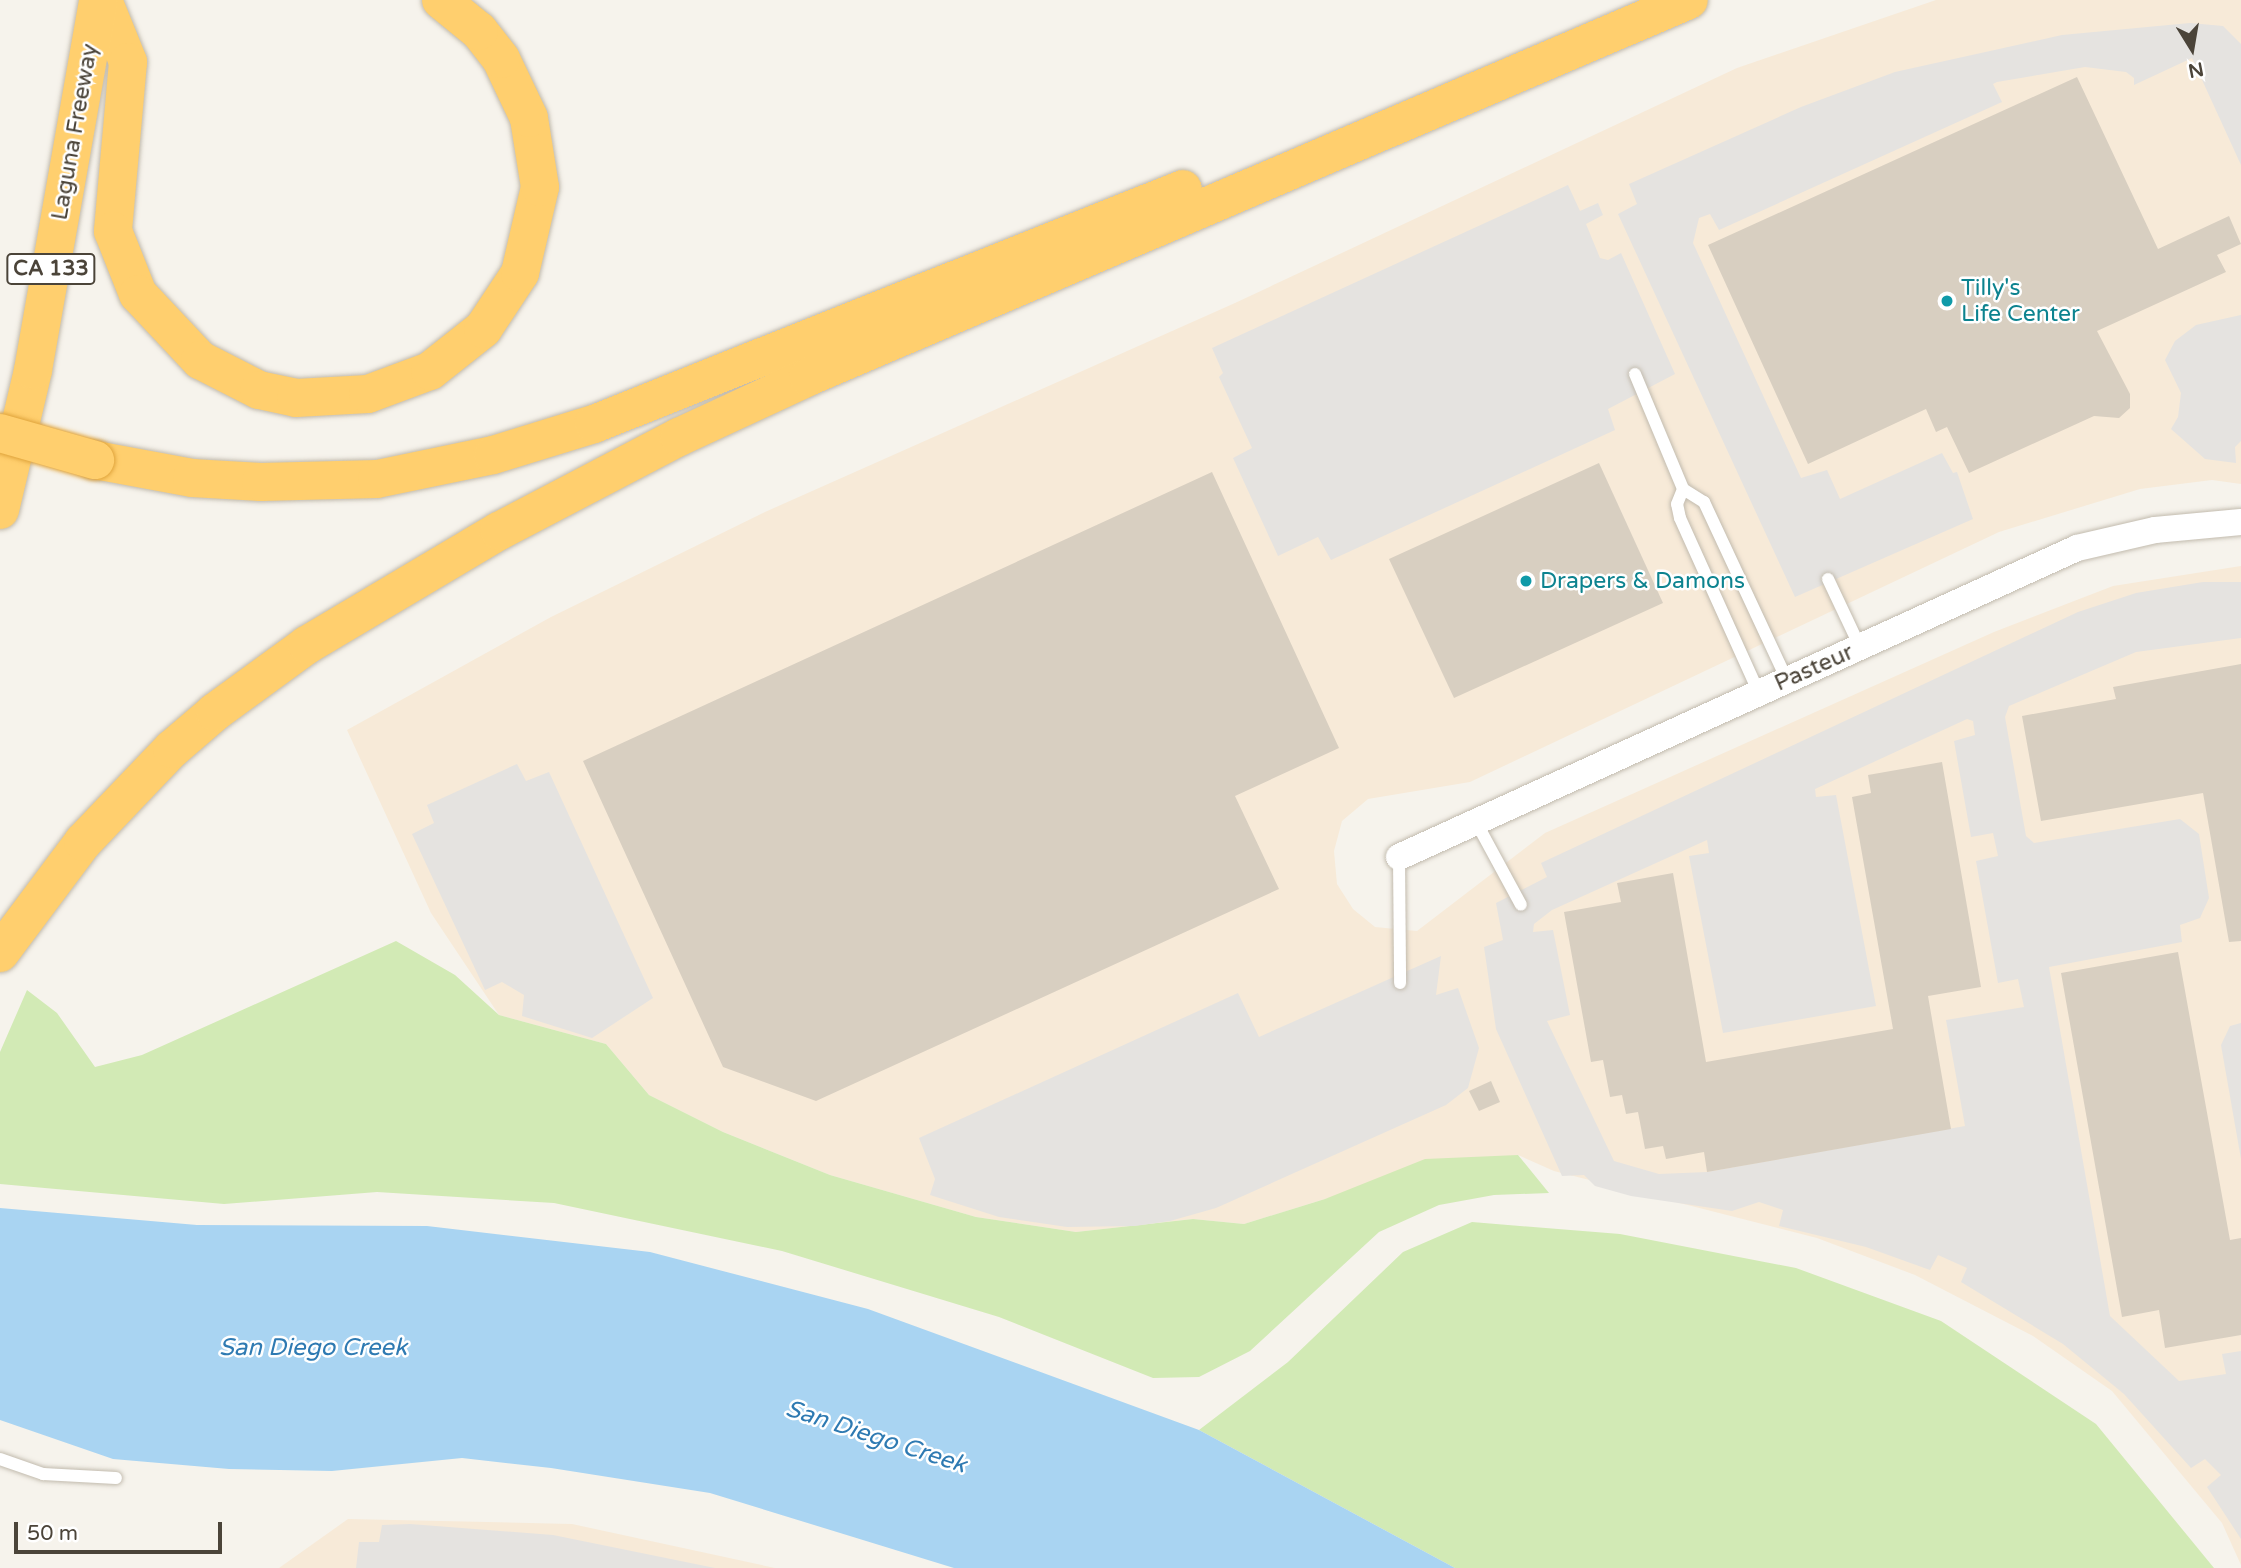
<!DOCTYPE html>
<html>
<head>
<meta charset="utf-8">
<style>
  body { margin:0 }
  #map { position:relative; width:2241px; height:1568px; overflow:hidden; background:#f6f3ec; font-family:"Varela Round",sans-serif }
  div>[style] { position:absolute }
  [style*='--x'] { left:calc(var(--x)*1px); top:calc(var(--y)*1px); width:calc(var(--w)*1px); rotate:calc(var(--a)*1deg) }
  .commercial>* { inset:0; background:#f7ead8 }
  .green>* { inset:0; background:#d2eab5 }
  .parking>* { inset:0; background:#e5e3e0 }
  .water>* { inset:0; background:#a9d4f2 }
  .building>* { inset:0; background:#d8cfc1 }
  .roads { filter:drop-shadow(0 0 2px #c2bbae) drop-shadow(0 0 2px #c2bbae) }
  .service>* { height:12px; margin:-6px; padding:0 6px; transform-origin:6px; border-radius:6px; background:#fff }
  .minor>* { height:26px; margin:-13px; padding:0 13px; transform-origin:13px; border-radius:13px; background:#fff }
  .motorway>* { height:38px; margin:-19px; padding:0 19px; transform-origin:19px; border-radius:19px; background:#ffcf6e }
  .bridges { filter:drop-shadow(0 0 2px #e0a43c) drop-shadow(0 0 2px #e0a43c) }
  .motorway-bridge>* { height:38px; margin:-19px; padding:0 19px; transform-origin:19px; border-radius:19px; background:#ffcf6e }
  .dots>* { width:19px; height:19px; translate:-50% -50%; box-sizing:border-box; border:4px solid #fff; border-radius:50% }
  span { translate:-50% -50%; white-space:nowrap; text-align:center; line-height:1.15; -webkit-text-stroke:5px #fff; paint-order:stroke }
  .shield-label span { padding:2px 5px; background:#fff; border:2px solid; border-radius:5px; -webkit-text-stroke-width:0 }
  .shield-label { font-size:21px; color:#4b4439; font-weight:700 }
  .street-label { font-size:23px; color:#4b4439 }
  .culture-label { font-size:23px; color:#0d838f }
  .left { translate:0 -50%; text-align:left }
  .water-label { font-size:24px; color:#2e7ab2; font-style:italic }
  .north { position:absolute; left:2157px; top:14px; width:70px; height:70px; -webkit-text-stroke:5px #fff; paint-order:stroke; rotate:169deg; font-size:19px; font-weight:700; line-height:28px; text-align:center; color:#4b4439 }
  .north::after { content:''; display:block; margin:auto; width:24px; height:32px; background:#4b4439; clip-path:polygon(50% 0,100% 100%,50% 72%,0 100%) }
  .scale { position:absolute; left:14px; top:1522px; width:208px; height:32px; box-sizing:border-box; border:4px solid #4b4439; border-top:0; padding-left:9px; font-size:21px; line-height:24px; white-space:nowrap; color:#4b4439; -webkit-text-stroke:5px #fff; paint-order:stroke }
</style>
</head>
<body>
<div id="map">
  <div class="commercial">
    <i style="clip-path:polygon(1936px 0,2241px 0,2241px 484px,2212px 480px,2140px 489px,1999px 532px,1470px 782px,1368px 799px,1342px 821px,1334px 851px,1337px 884px,1353px 909px,1375px 927px,1417px 931px,1545px 833px,1994px 632px,2113px 586px,2241px 566px,2241px 1565px,2222px 1523px,2112px 1391px,2033px 1336px,1915px 1275px,1817px 1238px,1554px 1171px,1518px 1155px,1325px 1199px,1244px 1224px,1193px 1219px,1076px 1232px,976px 1217px,830px 1175px,723px 1132px,649px 1095px,606px 1044px,499px 1015px,431px 913px,347px 730px,551px 617px,765px 512px,1235px 303px,1737px 68px)"></i>
    <i style="clip-path:polygon(348px 1519px,572px 1524px,775px 1568px,279px 1568px)"></i>
  </div>
  <div class="green">
    <i style="clip-path:polygon(396px 941px,455px 975px,499px 1015px,606px 1044px,649px 1095px,723px 1132px,830px 1175px,976px 1217px,1076px 1232px,1193px 1219px,1244px 1224px,1325px 1199px,1425px 1159px,1518px 1155px,1549px 1193px,1494px 1195px,1439px 1205px,1379px 1232px,1250px 1351px,1199px 1377px,1153px 1378px,999px 1317px,782px 1251px,554px 1203px,377px 1192px,224px 1204px,0 1184px,0 1052px,27px 990px,57px 1013px,95px 1067px,142px 1055px)"></i>
    <i style="clip-path:polygon(1472px 1222px,1620px 1234px,1796px 1268px,1941px 1321px,2096px 1424px,2214px 1568px,1455px 1568px,1199px 1430px,1288px 1362px,1403px 1252px)"></i>
  </div>
  <div class="parking">
    <i style="clip-path:polygon(2190px 23px,2223px 26px,2241px 44px,2241px 165px,2192px 58px,2134px 85px,2134px 78px,2126px 72px,2085px 67px,1997px 82px,1993px 84px,2002px 102px,1719px 230px,1710px 214px,1699px 218px,1693px 243px,1801px 478px,1827px 470px,1840px 499px,1942px 453px,1953px 473px,1957px 472px,1973px 519px,1795px 597px,1618px 214px,1637px 204px,1629px 184px,1801px 107px,1895px 72px,2062px 35px)"></i>
    <i style="clip-path:polygon(1568px 185px,1580px 211px,1598px 203px,1603px 215px,1586px 224px,1600px 258px,1608px 260px,1621px 253px,1675px 374px,1608px 409px,1615px 430px,1331px 560px,1318px 537px,1278px 556px,1233px 458px,1252px 448px,1219px 377px,1223px 373px,1212px 348px)"></i>
    <i style="clip-path:polygon(2241px 315px,2241px 441px,2235px 447px,2236px 463px,2205px 459px,2171px 429px,2178px 417px,2181px 393px,2165px 360px,2175px 341px,2196px 325px)"></i>
    <i style="clip-path:polygon(evenodd,2203px 582px,2241px 582px,2241px 638px,2136px 652px,2009px 706px,2005px 717px,2026px 836px,2034px 843px,2180px 819px,2199px 834px,2209px 898px,2200px 918px,2180px 925px,2182px 942px,2049px 967px,2110px 1316px,2179px 1381px,2226px 1374px,2222px 1354px,2241px 1351px,2241px 1539px,2207px 1487px,2221px 1475px,2205px 1459px,2191px 1468px,2124px 1394px,2063px 1344px,1961px 1282px,1967px 1268px,1938px 1255px,1930px 1270px,1866px 1247px,1779px 1226px,1783px 1210px,1759px 1202px,1732px 1211px,1631px 1196px,1595px 1186px,1584px 1175px,1562px 1176px,1496px 1029px,1484px 947px,1503px 940px,1496px 903px,1547px 877px,1541px 863px,2078px 612px,2136px 593px,2203px 582px,1967px 719px,1973px 721px,1975px 735px,1954px 741px,1971px 837px,1993px 833px,1998px 856px,1976px 861px,1998px 983px,2018px 979px,2024px 1007px,1946px 1020px,1965px 1126px,1707px 1172px,1659px 1174px,1614px 1161px,1547px 1021px,1570px 1015px,1553px 930px,1533px 932px,1534px 924px,1552px 910px,1707px 840px,1709px 853px,1689px 856px,1723px 1033px,1876px 1006px,1836px 795px,1816px 797px,1815px 789px,1967px 719px)"></i>
    <i style="clip-path:polygon(517px 764px,526px 781px,549px 772px,653px 998px,592px 1038px,522px 1016px,524px 995px,502px 982px,485px 990px,412px 834px,434px 823px,427px 805px)"></i>
    <i style="clip-path:polygon(1441px 956px,1436px 995px,1458px 988px,1479px 1048px,1468px 1088px,1446px 1105px,1216px 1208px,1170px 1221px,1135px 1226px,1067px 1227px,999px 1217px,930px 1195px,935px 1179px,919px 1138px,1238px 993px,1259px 1037px)"></i>
    <i style="clip-path:polygon(2241px 1023px,2241px 1159px,2221px 1045px,2230px 1026px)"></i>
    <i style="clip-path:polygon(410px 1524px,553px 1535px,715px 1568px,356px 1568px,359px 1542px,379px 1542px,382px 1525px)"></i>
  </div>
  <div class="water">
    <i style="clip-path:polygon(0 1208px,197px 1225px,427px 1226px,650px 1252px,868px 1309px,1199px 1430px,1455px 1568px,954px 1568px,710px 1493px,551px 1468px,462px 1458px,332px 1471px,229px 1469px,113px 1459px,0 1420px)"></i>
  </div>
  <div class="building">
    <i style="clip-path:polygon(2077px 77px,2158px 249px,2229px 216px,2241px 244px,2217px 255px,2226px 272px,2097px 331px,2130px 394px,2130px 408px,2119px 418px,2094px 416px,1969px 473px,1947px 427px,1936px 432px,1926px 409px,1808px 464px,1708px 245px)"></i>
    <i style="clip-path:polygon(1599px 463px,1663px 603px,1454px 698px,1389px 559px)"></i>
    <i style="clip-path:polygon(1212px 472px,1339px 748px,1235px 796px,1279px 889px,816px 1101px,723px 1067px,583px 761px)"></i>
    <i style="clip-path:polygon(2241px 664px,2241px 941px,2229px 942px,2203px 793px,2041px 821px,2022px 716px,2116px 699px,2113px 687px)"></i>
    <i style="clip-path:polygon(1942px 762px,1981px 987px,1928px 996px,1951px 1129px,1707px 1172px,1704px 1152px,1666px 1159px,1663px 1146px,1645px 1149px,1638px 1112px,1626px 1114px,1622px 1095px,1610px 1097px,1603px 1060px,1591px 1062px,1564px 912px,1621px 902px,1617px 883px,1673px 873px,1706px 1062px,1893px 1029px,1852px 797px,1871px 793px,1868px 775px)"></i>
    <i style="clip-path:polygon(2178px 952px,2230px 1240px,2241px 1238px,2241px 1335px,2165px 1348px,2159px 1310px,2122px 1317px,2061px 973px)"></i>
    <i style="clip-path:polygon(1491px 1081px,1500px 1102px,1479px 1111px,1469px 1091px)"></i>
  </div>
  <div class="roads">
    <div class="service">
      <i style="--x:1635;--y:374;--w:125;--a:67.3"></i>
      <i style="--x:1828;--y:579;--w:75;--a:64.8"></i>
      <i style="--x:1759;--y:693;--w:192;--a:-114.3"></i>
      <i style="--x:1680;--y:518;--w:14;--a:-102"></i>
      <i style="--x:1677;--y:504;--w:16;--a:-68"></i>
      <i style="--x:1683;--y:489;--w:25;--a:32"></i>
      <i style="--x:1704;--y:502;--w:196;--a:65"></i>
      <i style="--x:1476;--y:822;--w:94;--a:61.5"></i>
      <i style="--x:1399;--y:857;--w:126;--a:89.5"></i>
      <i style="--x:0;--y:1459;--w:46;--a:19.2"></i>
      <i style="--x:43;--y:1474;--w:73;--a:3.1"></i>
    </div>
    <div class="minor">
      <i style="--x:1399;--y:857;--w:745;--a:-24.5"></i>
      <i style="--x:2077;--y:548;--w:80;--a:-13"></i>
      <i style="--x:2155;--y:530;--w:86;--a:-5.3"></i>
    </div>
    <div class="motorway">
      <i style="--x:103;--y:0;--w:67;--a:68"></i>
      <i style="--x:128;--y:62;--w:170;--a:95.1"></i>
      <i style="--x:113;--y:231;--w:68;--a:68.4"></i>
      <i style="--x:138;--y:294;--w:91;--a:46.8"></i>
      <i style="--x:200;--y:360;--w:66;--a:27"></i>
      <i style="--x:259;--y:390;--w:38;--a:12"></i>
      <i style="--x:296;--y:398;--w:72;--a:-3.2"></i>
      <i style="--x:368;--y:394;--w:66;--a:-20.4"></i>
      <i style="--x:430;--y:371;--w:68;--a:-38.4"></i>
      <i style="--x:483;--y:329;--w:67;--a:-56.5"></i>
      <i style="--x:520;--y:273;--w:88;--a:-76.9"></i>
      <i style="--x:540;--y:187;--w:70;--a:-99.1"></i>
      <i style="--x:529;--y:118;--w:65;--a:-115.4"></i>
      <i style="--x:501;--y:59;--w:36;--a:-128"></i>
      <i style="--x:479;--y:31;--w:49;--a:-140.8"></i>
      <i style="--x:95;--y:460;--w:99;--a:10.5"></i>
      <i style="--x:192;--y:478;--w:69;--a:3.3"></i>
      <i style="--x:261;--y:482;--w:116;--a:-1.5"></i>
      <i style="--x:377;--y:479;--w:118;--a:-11.7"></i>
      <i style="--x:493;--y:455;--w:106;--a:-17.1"></i>
      <i style="--x:594;--y:424;--w:634;--a:-21.75"></i>
      <i style="--x:0;--y:510;--w:144;--a:-76.7"></i>
      <i style="--x:33;--y:370;--w:376;--a:-80"></i>
      <i style="--x:0;--y:953;--w:139;--a:-53.2"></i>
      <i style="--x:83;--y:842;--w:129;--a:-46.3"></i>
      <i style="--x:172;--y:749;--w:57;--a:-40.7"></i>
      <i style="--x:215;--y:712;--w:114;--a:-36.1"></i>
      <i style="--x:307;--y:645;--w:223;--a:-30.7"></i>
      <i style="--x:499;--y:531;--w:203;--a:-27.6"></i>
      <i style="--x:679;--y:437;--w:142;--a:-24.9"></i>
      <i style="--x:808;--y:377;--w:958;--a:-23.17"></i>
    </div>
  </div>
  <div class="bridges">
    <div class="motorway-bridge">
      <i style="--x:0;--y:433;--w:99;--a:15.9"></i>
    </div>
  </div>
  <div class="dots">
    <i style="left:1947px;top:301px;background:#0f9aa8"></i>
    <i style="left:1526px;top:581px;background:#0f9aa8"></i>
  </div>
  <div class="shield-label">
    <span style="left:51px;top:269px">CA 133</span>
  </div>
  <div class="street-label">
    <span style="left:75px;top:132px;rotate:-80deg">Laguna Freeway</span>
    <span style="left:1814px;top:668px;rotate:-24deg">Pasteur</span>
  </div>
  <div class="culture-label">
    <span class="left" style="left:1961px;top:301px">Tilly's<br>Life Center</span>
    <span class="left" style="left:1540px;top:581px">Drapers &amp; Damons</span>
  </div>
  <div class="water-label">
    <span style="left:313px;top:1348px">San Diego Creek</span>
    <span style="left:876px;top:1437px;rotate:18deg">San Diego Creek</span>
  </div>
  <div class="north">N</div>
  <div class="scale">50 m</div>
</div>
</body>
</html>
